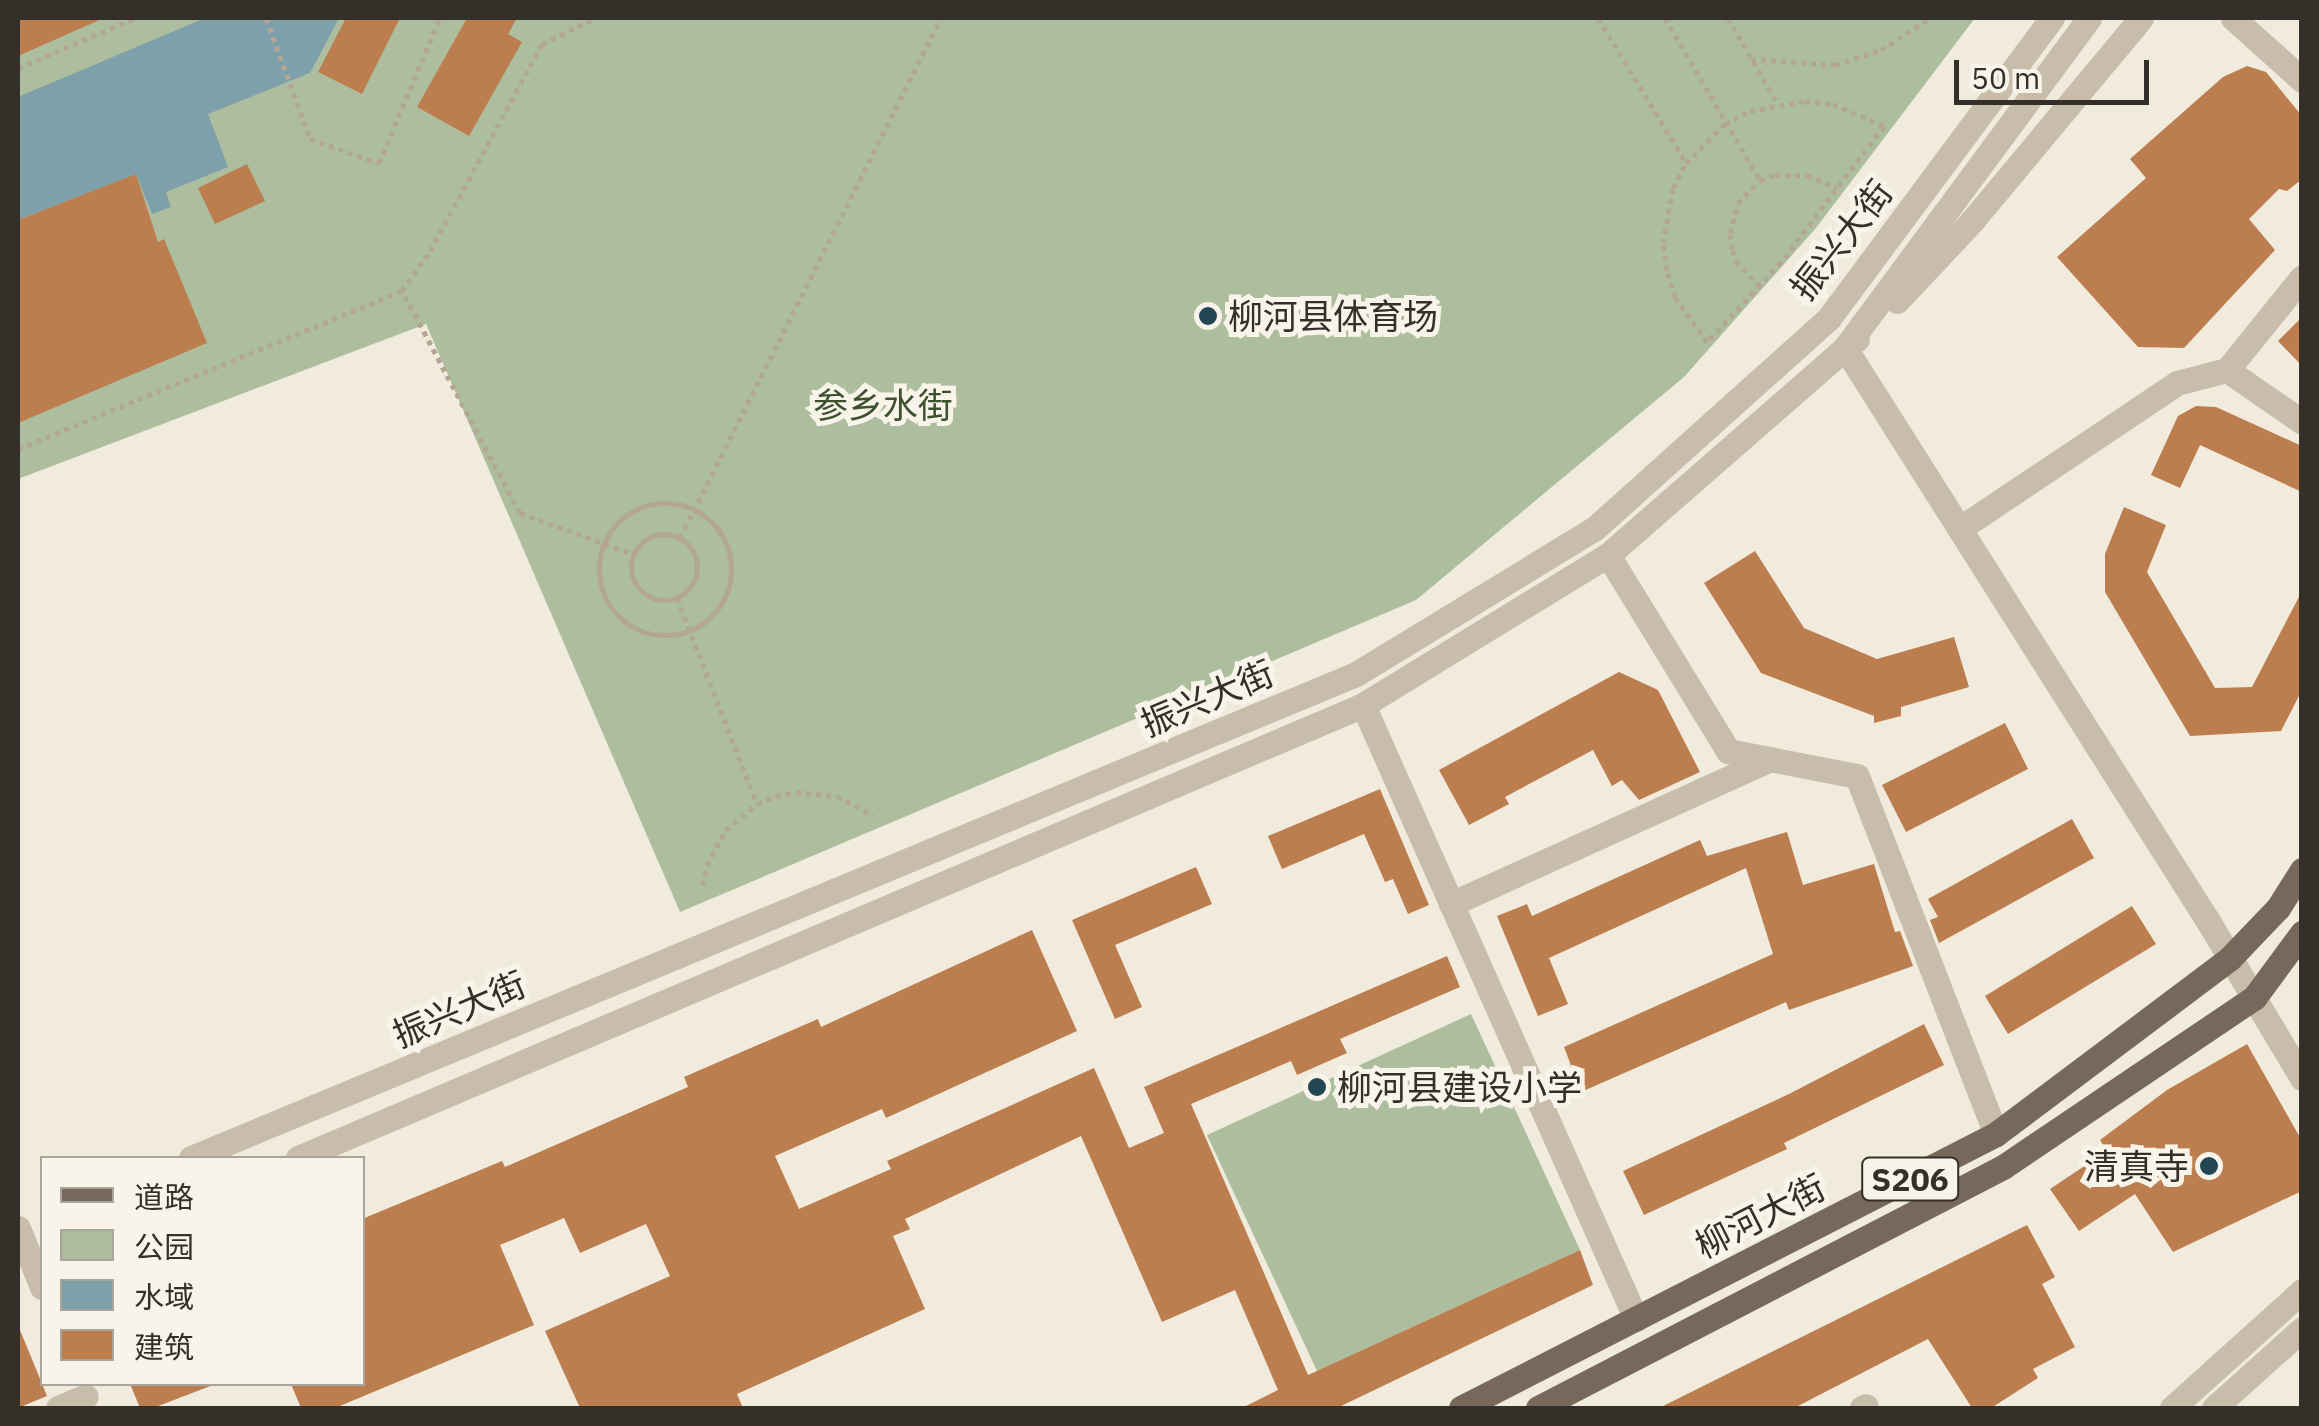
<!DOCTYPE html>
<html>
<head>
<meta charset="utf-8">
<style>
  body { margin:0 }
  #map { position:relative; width:2319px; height:1426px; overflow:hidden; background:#f0ebdd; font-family:"IBM Plex Sans","Noto Sans SC",sans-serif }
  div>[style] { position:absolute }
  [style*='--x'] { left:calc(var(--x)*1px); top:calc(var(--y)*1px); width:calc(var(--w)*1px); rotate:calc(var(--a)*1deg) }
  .green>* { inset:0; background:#adbe9e }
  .water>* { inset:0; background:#7ea0ab }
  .building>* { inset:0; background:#bc7e4f }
  .path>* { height:5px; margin-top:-2.5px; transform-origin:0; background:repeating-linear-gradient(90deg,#b3a794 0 5px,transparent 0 10px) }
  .path>.ring { margin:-2.5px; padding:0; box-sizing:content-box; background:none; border:5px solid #b3a794; border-radius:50% }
  .minor>* { height:25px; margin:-12.5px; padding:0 12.5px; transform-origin:12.5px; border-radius:12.5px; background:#c7bdaa }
  .major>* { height:25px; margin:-12.5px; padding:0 12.5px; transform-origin:12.5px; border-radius:12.5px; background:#76695b }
  .dots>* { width:28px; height:28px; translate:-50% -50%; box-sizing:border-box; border:5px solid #f8f4e9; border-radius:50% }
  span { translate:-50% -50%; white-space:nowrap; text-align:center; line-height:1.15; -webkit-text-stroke:10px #f8f4e9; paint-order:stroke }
  .shield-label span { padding:2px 8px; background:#f8f4e9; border:2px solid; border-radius:8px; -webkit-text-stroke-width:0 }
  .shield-label { font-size:32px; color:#352f29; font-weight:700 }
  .street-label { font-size:35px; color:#352f29 }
  .poi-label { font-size:35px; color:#352f29 }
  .left { translate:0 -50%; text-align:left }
  .right { translate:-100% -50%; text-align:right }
  .park-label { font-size:35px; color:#3e512f }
  .frame { position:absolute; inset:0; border:20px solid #352f29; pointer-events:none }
  .legend { position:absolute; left:40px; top:1156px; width:325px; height:230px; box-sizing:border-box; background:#f8f4e9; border:2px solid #aaa59c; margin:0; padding:12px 18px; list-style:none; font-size:30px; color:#352f29 }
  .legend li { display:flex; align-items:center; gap:20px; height:50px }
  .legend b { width:50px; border:2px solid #aaa59c }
  .scale { position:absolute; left:1954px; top:60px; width:195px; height:45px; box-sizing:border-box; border:5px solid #352f29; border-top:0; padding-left:12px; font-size:30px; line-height:35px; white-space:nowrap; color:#352f29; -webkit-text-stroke:8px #f8f4e9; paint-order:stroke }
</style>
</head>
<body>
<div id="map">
  <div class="green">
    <i style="clip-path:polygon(18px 18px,1975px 18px,1816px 228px,1684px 377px,1416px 600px,680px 912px,426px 324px,18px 479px)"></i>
    <i style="clip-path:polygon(1471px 1014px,1580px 1250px,1317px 1371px,1207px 1135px)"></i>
  </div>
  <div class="water">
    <i style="clip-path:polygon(205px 18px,339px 18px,310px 73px,208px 114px,228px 167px,166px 192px,171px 207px,152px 214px,136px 174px,18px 220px,18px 97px)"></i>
  </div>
  <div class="building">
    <i style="clip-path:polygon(18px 18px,104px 18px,18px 56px)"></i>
    <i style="clip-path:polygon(346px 18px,400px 18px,362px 94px,318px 72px)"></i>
    <i style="clip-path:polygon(467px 18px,517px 18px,508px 34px,522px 42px,469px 136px,417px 107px)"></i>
    <i style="clip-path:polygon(2247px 66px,2266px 72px,2302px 116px,2302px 179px,2287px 191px,2279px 189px,2249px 219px,2275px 250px,2184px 348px,2138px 347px,2057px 257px,2146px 178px,2130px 159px,2223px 77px)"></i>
    <i style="clip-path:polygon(247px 164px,265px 201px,215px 224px,198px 188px)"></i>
    <i style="clip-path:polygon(136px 174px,158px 242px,164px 239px,207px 343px,18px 423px,18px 220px)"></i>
    <i style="clip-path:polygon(2302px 317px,2302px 366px,2278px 341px)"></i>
    <i style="clip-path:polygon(2196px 406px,2216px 407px,2302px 446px,2302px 492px,2200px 445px,2180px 488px,2151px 475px,2178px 416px)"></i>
    <i style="clip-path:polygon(2124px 507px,2166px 525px,2147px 572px,2215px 688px,2252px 687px,2302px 591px,2302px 690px,2281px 731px,2190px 736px,2105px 592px,2105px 554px)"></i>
    <i style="clip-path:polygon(1755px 551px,1804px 628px,1877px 659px,1954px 637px,1969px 687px,1901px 707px,1901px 716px,1874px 723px,1874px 716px,1761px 673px,1704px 583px)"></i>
    <i style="clip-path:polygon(1619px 672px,1658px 690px,1700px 772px,1639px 800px,1622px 780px,1612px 786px,1593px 750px,1505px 797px,1509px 804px,1469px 825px,1439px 770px)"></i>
    <i style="clip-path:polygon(2005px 723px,2028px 769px,1906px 832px,1882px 785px)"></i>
    <i style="clip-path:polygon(1380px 789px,1429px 905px,1408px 914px,1393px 879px,1385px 882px,1364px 834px,1282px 869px,1268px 836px)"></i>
    <i style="clip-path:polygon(2072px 819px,2094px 858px,1939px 943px,1930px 920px,1938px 917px,1928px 899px)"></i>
    <i style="clip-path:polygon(1787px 832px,1803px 885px,1874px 864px,1895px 932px,1900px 931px,1913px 966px,1789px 1010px,1786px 1002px,1581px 1092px,1564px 1047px,1773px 954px,1746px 868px,1549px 958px,1568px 1004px,1538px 1016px,1497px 916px,1527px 904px,1532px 916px,1700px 840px,1707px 856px)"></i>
    <i style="clip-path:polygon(1196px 867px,1212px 904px,1115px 945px,1142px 1007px,1115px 1019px,1072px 920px)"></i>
    <i style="clip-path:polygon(2132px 906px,2156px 944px,2008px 1034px,1985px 996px)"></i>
    <i style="clip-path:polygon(1032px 930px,1077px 1031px,886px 1118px,882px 1109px,775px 1156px,799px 1209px,891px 1169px,887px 1161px,1094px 1068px,1129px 1148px,1164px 1133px,1144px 1087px,1447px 956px,1460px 987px,1340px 1039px,1347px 1053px,1297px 1075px,1291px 1061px,1191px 1104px,1308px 1375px,1580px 1250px,1593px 1285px,1337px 1408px,1242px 1408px,1278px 1390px,1235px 1290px,1162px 1322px,1081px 1136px,905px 1219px,910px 1229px,893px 1236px,925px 1309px,737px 1394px,743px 1408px,580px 1408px,545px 1331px,670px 1276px,646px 1224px,580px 1253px,564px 1218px,500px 1245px,534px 1325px,335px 1408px,301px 1408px,291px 1384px,362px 1384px,362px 1219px,502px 1161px,505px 1167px,688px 1087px,684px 1077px,818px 1019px,821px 1027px)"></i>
    <i style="clip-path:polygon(1924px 1024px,1944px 1065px,1784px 1143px,1787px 1149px,1644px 1215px,1623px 1171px,1789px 1094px)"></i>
    <i style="clip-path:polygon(2247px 1044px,2302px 1141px,2302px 1191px,2173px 1252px,2135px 1194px,2079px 1231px,2050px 1189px,2107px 1151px,2100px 1140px,2167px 1090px)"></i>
    <i style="clip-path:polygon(2027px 1225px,2055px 1277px,2042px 1284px,2075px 1347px,2033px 1369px,2038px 1378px,1991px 1408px,1972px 1408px,1928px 1339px,1794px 1408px,1659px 1408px)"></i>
    <i style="clip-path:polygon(18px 1325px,47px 1396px,18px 1408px)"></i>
    <i style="clip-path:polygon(130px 1384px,213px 1384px,213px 1385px,153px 1408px,140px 1408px)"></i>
  </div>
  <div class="path">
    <i style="--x:266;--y:18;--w:129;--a:70"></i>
    <i style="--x:310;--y:139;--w:73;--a:19.2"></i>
    <i style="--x:379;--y:163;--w:157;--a:-67.2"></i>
    <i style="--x:1598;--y:18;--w:170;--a:58.7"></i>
    <i style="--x:1665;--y:18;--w:188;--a:59.6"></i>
    <i style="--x:1728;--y:18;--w:98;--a:60"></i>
    <i style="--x:1751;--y:59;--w:84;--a:4.1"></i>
    <i style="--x:1835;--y:65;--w:48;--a:-18.1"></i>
    <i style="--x:1881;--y:50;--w:59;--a:-33.1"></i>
    <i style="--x:18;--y:68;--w:127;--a:-23.1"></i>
    <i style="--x:1805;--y:101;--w:28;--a:6"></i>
    <i style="--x:1833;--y:104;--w:56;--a:23.3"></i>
    <i style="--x:1884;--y:126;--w:171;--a:127.1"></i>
    <i style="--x:1781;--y:262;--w:109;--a:132.8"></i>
    <i style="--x:1707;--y:342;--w:55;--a:-125.4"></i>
    <i style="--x:1675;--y:297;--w:28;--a:-107"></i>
    <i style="--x:1667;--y:270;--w:27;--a:-98"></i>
    <i style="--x:1663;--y:243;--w:56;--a:-79.7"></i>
    <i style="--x:1673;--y:188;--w:28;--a:-63"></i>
    <i style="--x:1686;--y:163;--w:55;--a:-45"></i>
    <i style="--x:1725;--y:124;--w:28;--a:-27"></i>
    <i style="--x:1750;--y:111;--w:56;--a:-10.3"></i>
    <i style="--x:1760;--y:286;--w:31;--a:-135"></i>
    <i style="--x:1738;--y:264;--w:16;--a:-112"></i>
    <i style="--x:1732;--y:249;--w:16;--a:-97"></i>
    <i style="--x:1730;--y:233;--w:31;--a:-75"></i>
    <i style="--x:1738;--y:203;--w:32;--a:-46"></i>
    <i style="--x:1760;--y:180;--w:16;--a:-18"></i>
    <i style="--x:1775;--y:175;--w:32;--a:0"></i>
    <i style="--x:1807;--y:175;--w:32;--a:24"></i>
    <i style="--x:405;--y:296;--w:246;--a:62.1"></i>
    <i style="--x:520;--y:513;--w:120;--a:19.9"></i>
    <i style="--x:18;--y:449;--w:415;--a:-22.4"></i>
    <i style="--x:402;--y:291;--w:49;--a:-55"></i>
    <i style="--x:430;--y:251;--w:235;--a:-61.6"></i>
    <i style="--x:542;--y:44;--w:60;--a:-25.7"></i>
    <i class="ring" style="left:599px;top:503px;width:127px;height:127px"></i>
    <i class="ring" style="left:631px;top:534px;width:61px;height:61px"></i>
    <i style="--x:680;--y:538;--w:582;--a:-63.35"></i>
    <i style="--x:677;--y:598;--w:221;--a:68.8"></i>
    <i style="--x:703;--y:885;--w:20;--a:-79"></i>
    <i style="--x:707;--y:865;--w:40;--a:-62"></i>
    <i style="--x:726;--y:830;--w:40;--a:-40"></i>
    <i style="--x:757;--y:804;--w:21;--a:-23"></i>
    <i style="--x:776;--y:796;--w:20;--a:-11"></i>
    <i style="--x:796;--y:792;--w:41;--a:5.6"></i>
    <i style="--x:837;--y:796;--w:41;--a:27.8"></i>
  </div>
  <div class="minor">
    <i style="--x:2233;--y:18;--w:93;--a:41.9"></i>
    <i style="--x:1897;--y:301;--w:110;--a:-46.8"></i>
    <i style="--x:1972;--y:221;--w:264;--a:-50.2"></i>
    <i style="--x:1857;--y:339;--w:15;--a:143"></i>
    <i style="--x:1845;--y:348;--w:678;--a:57.65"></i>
    <i style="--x:2208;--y:921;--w:183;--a:59.1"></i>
    <i style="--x:2227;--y:370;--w:119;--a:-51.1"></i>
    <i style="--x:1962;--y:527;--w:259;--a:-33.8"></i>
    <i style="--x:2177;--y:383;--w:52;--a:-14.6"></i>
    <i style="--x:2227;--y:370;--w:91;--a:34.7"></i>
    <i style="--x:1608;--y:555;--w:230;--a:58.5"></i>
    <i style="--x:1728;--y:751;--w:131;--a:11"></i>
    <i style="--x:1857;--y:776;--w:384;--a:68.8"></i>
    <i style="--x:1363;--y:705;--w:672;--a:66.03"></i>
    <i style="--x:1451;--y:904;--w:350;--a:-24.4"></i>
    <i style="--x:191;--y:1158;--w:1262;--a:-22.56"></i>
    <i style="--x:1356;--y:674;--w:279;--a:-31.4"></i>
    <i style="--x:1594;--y:529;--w:316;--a:-41.9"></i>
    <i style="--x:1829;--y:318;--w:374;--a:-53.4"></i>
    <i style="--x:298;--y:1158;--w:1157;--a:-23.04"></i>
    <i style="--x:1363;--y:705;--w:287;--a:-31.5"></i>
    <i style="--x:1608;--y:555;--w:315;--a:-41.1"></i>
    <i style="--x:1845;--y:348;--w:410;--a:-53.5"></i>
    <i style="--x:18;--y:1228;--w:64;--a:67.9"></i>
    <i style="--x:58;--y:1408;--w:30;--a:-23"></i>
    <i style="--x:1862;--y:1408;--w:4;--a:-27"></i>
    <i style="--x:2172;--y:1408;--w:175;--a:-42"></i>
    <i style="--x:2214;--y:1408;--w:118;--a:-41.9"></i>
  </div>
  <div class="major">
    <i style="--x:1461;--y:1408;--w:601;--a:-27.12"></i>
    <i style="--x:1996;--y:1134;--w:293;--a:-36.9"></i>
    <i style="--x:2230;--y:958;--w:69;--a:-46.2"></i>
    <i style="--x:2278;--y:908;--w:45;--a:-57.7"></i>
    <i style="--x:1538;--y:1408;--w:524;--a:-27.4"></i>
    <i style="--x:2003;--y:1167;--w:303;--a:-34"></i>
    <i style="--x:2254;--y:998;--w:81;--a:-53.6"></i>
  </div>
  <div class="dots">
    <i style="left:1208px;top:316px;background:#224653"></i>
    <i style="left:1317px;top:1087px;background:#224653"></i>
    <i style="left:2209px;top:1166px;background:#224653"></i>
  </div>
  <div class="shield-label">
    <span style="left:1910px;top:1179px">S206</span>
  </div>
  <div class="street-label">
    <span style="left:1841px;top:240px;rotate:-52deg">振兴大街</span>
    <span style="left:1207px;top:698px;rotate:-23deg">振兴大街</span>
    <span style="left:459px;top:1009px;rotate:-23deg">振兴大街</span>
    <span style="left:1760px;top:1216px;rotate:-27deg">柳河大街</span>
  </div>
  <div class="poi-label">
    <span class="left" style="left:1228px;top:316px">柳河县体育场</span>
    <span class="left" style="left:1337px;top:1087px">柳河县建设小学</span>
    <span class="right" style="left:2189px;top:1166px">清真寺</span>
  </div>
  <div class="park-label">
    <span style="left:883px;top:405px">参乡水街</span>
  </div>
  <div class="frame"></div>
  <ul class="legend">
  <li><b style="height:12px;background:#76695b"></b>道路</li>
  <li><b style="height:28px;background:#adbe9e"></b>公园</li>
  <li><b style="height:28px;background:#7ea0ab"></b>水域</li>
  <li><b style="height:28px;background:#bc7e4f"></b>建筑</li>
  </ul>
  <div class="scale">50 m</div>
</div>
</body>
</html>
